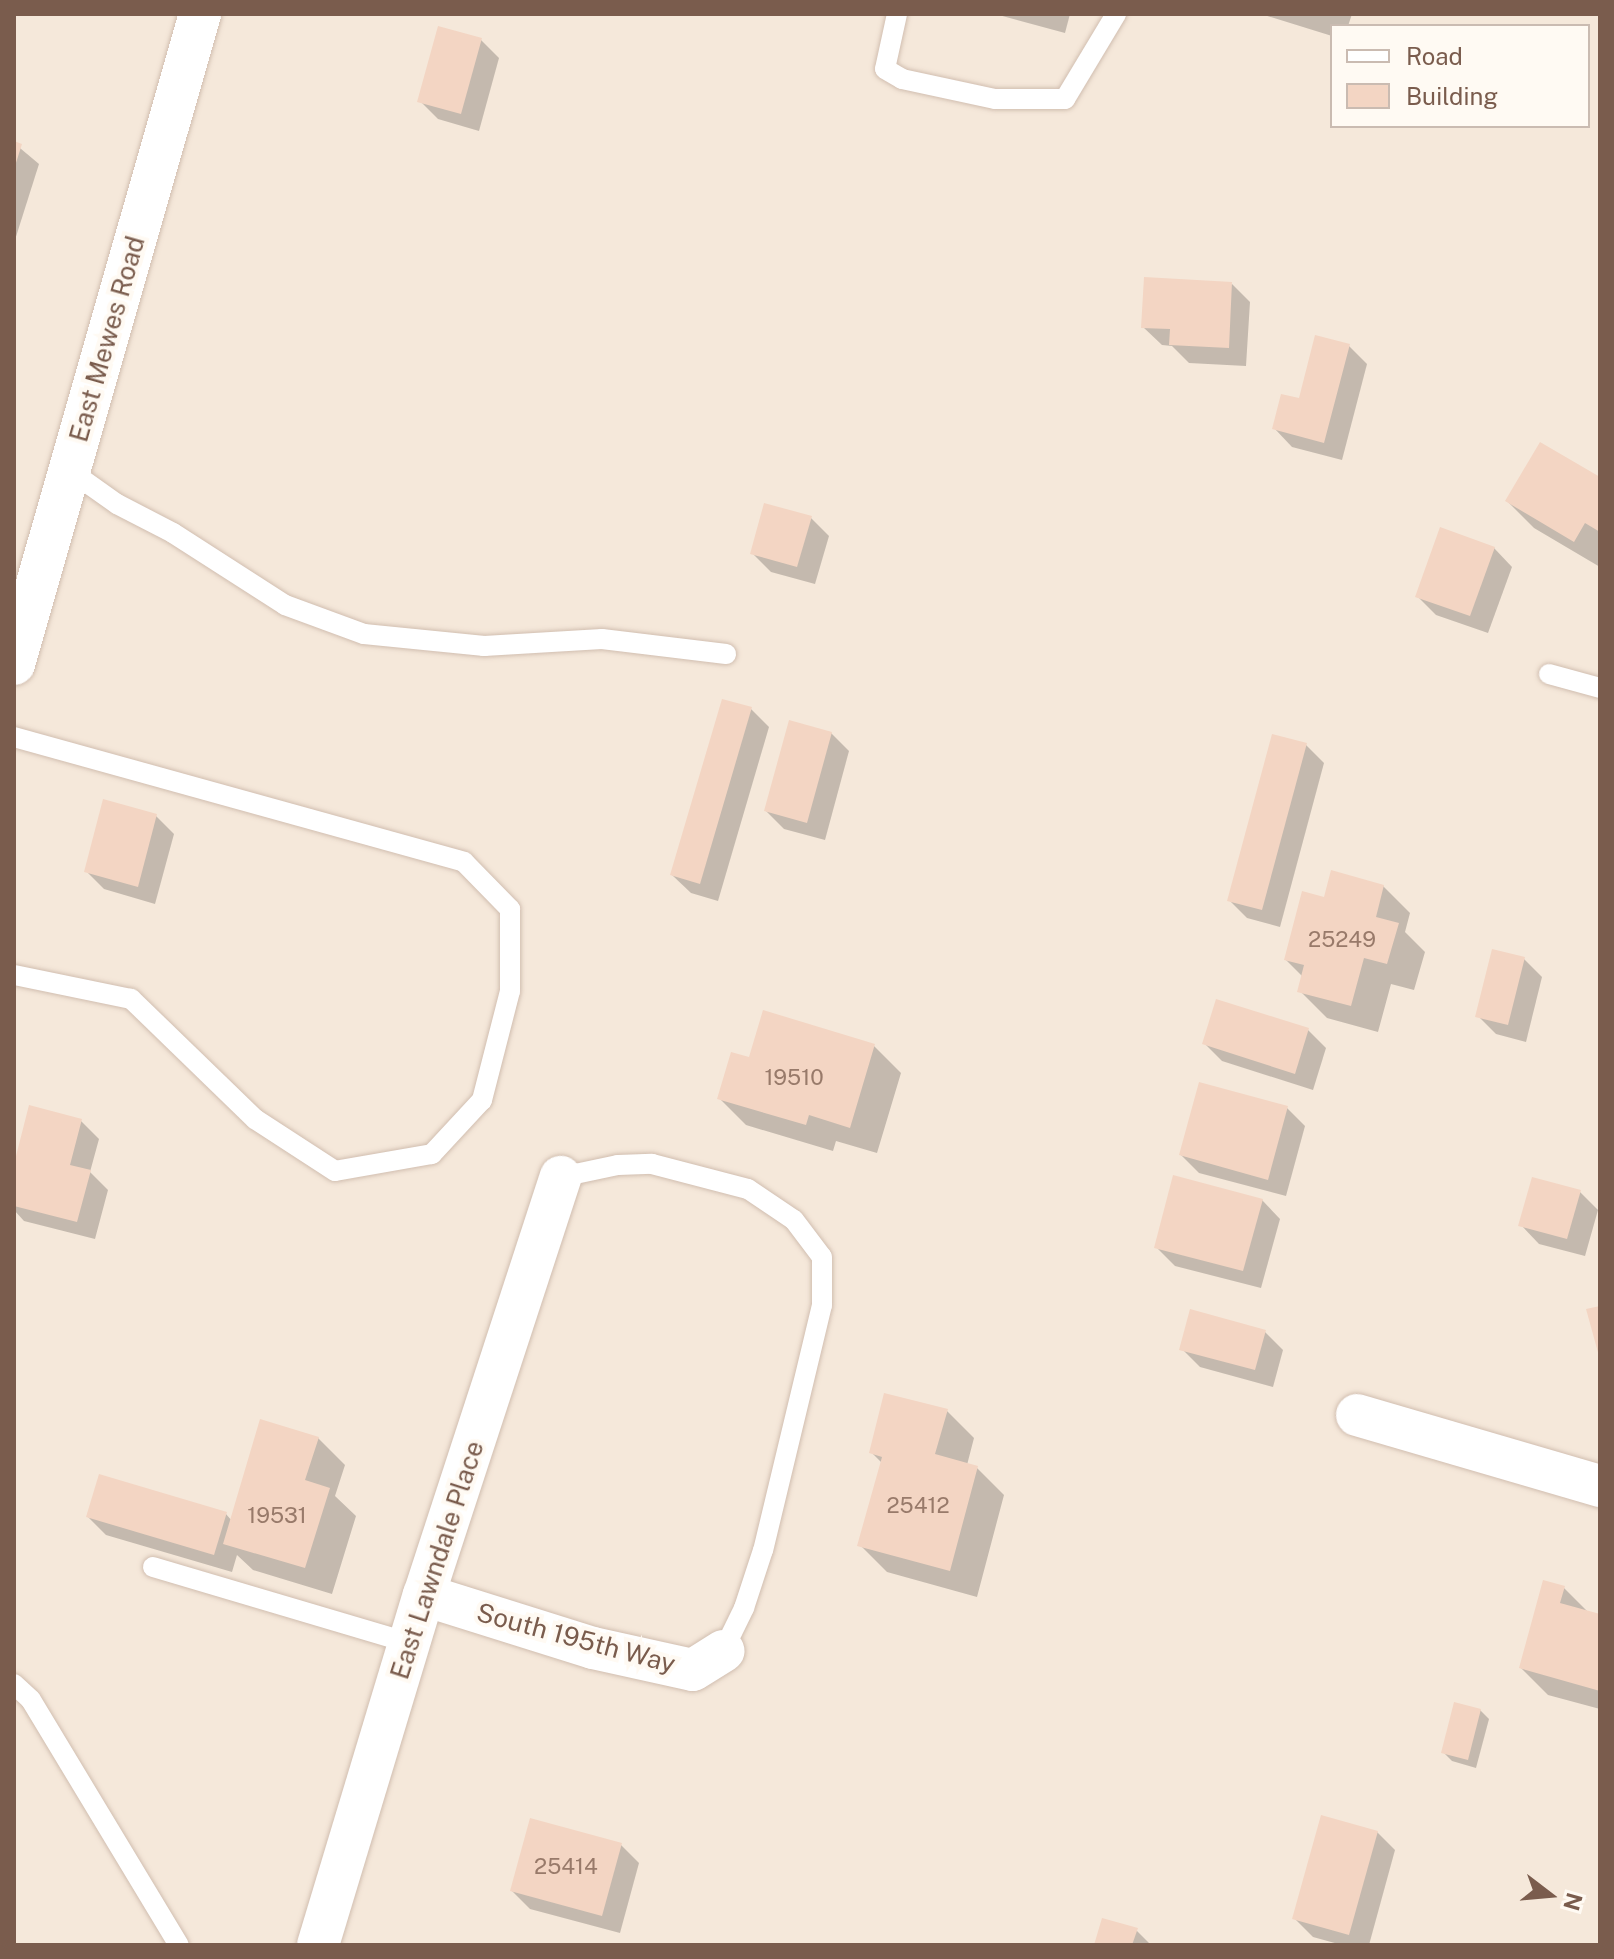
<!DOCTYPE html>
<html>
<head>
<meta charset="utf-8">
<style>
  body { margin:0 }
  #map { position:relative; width:1614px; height:1959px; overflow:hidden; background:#fdf6ec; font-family:"Public Sans",sans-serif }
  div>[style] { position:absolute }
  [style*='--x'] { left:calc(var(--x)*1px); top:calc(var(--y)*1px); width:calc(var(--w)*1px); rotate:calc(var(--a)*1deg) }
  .residential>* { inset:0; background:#f5e8da }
  .shadow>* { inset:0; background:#0003 }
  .building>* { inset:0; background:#f3d5c3 }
  .roads { filter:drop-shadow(0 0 2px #d1beb0) drop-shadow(0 0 2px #d1beb0) }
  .service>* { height:20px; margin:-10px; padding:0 10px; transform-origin:10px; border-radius:10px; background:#fff }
  .minor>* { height:42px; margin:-21px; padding:0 21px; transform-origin:21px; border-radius:21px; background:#fff }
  span { translate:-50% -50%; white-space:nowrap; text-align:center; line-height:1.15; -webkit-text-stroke:8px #fffaf3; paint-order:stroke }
  .number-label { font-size:22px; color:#987a6a }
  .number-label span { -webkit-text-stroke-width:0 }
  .street-label { font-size:26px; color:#7a5c4d }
  .frame { position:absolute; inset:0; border:16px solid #7a5c4d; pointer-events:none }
  .legend { position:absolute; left:1330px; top:24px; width:260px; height:104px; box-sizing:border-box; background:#fffaf3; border:2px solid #cabbb1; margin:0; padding:10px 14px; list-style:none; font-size:24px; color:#7a5c4d }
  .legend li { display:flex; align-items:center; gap:16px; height:40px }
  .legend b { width:40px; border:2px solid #cabbb1 }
  .north { position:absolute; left:1510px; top:1855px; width:80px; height:80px; -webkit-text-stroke:6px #fffaf3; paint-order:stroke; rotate:106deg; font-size:22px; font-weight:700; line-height:32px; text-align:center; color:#7a5c4d }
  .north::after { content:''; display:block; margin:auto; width:28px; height:36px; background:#7a5c4d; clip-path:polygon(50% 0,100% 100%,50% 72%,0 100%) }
</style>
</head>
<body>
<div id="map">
  <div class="residential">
    <i style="clip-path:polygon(evenodd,14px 14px,1600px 14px,1600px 1945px,14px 1945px,14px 14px,1332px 26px,1588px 26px,1588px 126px,1332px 126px,1332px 26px)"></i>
  </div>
  <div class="shadow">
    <i style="clip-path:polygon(995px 14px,1070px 14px,1065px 33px)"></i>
    <i style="clip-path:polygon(1261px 14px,1352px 14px,1348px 26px,1332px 26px,1332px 36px)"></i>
    <i style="clip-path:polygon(481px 40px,499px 58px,479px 131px,438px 119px,420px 101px)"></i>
    <i style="clip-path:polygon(14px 143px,39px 164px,14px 243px)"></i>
    <i style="clip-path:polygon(1232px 284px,1250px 302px,1246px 366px,1189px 363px,1172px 346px,1162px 345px,1143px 327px)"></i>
    <i style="clip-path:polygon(1349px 346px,1367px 364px,1342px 460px,1292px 447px,1274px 428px)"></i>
    <i style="clip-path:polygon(1600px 480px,1600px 567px,1534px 528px,1507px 501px)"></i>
    <i style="clip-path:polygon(811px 518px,829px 536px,815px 584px,771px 572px,753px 554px)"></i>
    <i style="clip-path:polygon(1494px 548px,1512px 567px,1488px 633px,1436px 615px,1418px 597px)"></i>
    <i style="clip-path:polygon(751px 709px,769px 727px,718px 901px,691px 893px,672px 875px)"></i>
    <i style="clip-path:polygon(831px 733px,849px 751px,825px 840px,784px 829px,766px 811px)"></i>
    <i style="clip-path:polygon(1306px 745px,1324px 763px,1280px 927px,1247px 918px,1229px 900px)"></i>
    <i style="clip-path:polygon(156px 816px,174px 834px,155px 904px,104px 889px,86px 871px)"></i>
    <i style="clip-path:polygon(1383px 886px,1410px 913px,1405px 932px,1425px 952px,1414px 990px,1391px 984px,1378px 1032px,1327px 1018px,1300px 991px,1303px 977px,1286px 960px,1325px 899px)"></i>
    <i style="clip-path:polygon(1524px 959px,1542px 977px,1526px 1042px,1496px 1034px,1478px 1016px)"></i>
    <i style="clip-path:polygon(1308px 1030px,1326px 1048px,1313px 1090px,1222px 1061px,1204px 1043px)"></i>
    <i style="clip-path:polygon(874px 1046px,901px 1073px,877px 1153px,836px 1141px,833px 1151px,746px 1125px,719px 1098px,750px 1060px)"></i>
    <i style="clip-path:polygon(1287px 1108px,1305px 1126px,1286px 1196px,1199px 1173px,1181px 1155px)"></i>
    <i style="clip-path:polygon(80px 1120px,99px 1139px,90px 1172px,108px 1190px,95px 1239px,24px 1221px,14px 1210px,14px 1173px)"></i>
    <i style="clip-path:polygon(1580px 1192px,1598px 1210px,1585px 1256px,1539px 1244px,1521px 1225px)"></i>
    <i style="clip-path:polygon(1262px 1200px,1280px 1219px,1261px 1288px,1175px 1266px,1157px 1248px)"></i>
    <i style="clip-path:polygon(1265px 1332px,1283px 1350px,1273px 1387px,1200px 1367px,1182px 1349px)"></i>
    <i style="clip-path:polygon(947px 1411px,974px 1438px,967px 1465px,977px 1468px,1004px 1495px,977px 1597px,887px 1572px,860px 1545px,882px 1463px,871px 1452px)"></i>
    <i style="clip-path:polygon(318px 1438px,345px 1465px,335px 1496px,356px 1516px,332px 1594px,253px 1570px,237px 1555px,232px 1572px,106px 1535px,88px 1517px,226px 1514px,232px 1521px)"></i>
    <i style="clip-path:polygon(1564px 1588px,1590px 1614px,1600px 1616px,1600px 1709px,1548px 1695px,1521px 1668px)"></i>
    <i style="clip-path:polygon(1480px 1710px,1489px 1719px,1476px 1768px,1452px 1761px,1443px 1752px)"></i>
    <i style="clip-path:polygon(1377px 1832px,1395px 1850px,1369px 1945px,1342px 1945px,1313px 1937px,1295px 1919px)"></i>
    <i style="clip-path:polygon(621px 1845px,639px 1863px,620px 1933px,530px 1909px,512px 1891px)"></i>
    <i style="clip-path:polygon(1136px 1930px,1151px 1945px,1096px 1945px)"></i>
  </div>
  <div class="building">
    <i style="clip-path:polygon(438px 26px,482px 38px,461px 114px,417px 102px)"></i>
    <i style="clip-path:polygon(14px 141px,22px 144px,15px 166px,14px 166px)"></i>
    <i style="clip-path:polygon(1144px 277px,1232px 282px,1229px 348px,1169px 345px,1170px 329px,1141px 328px)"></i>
    <i style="clip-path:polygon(1315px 335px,1350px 344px,1324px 443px,1272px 429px,1281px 394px,1299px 398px)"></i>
    <i style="clip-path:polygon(1540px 442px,1600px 477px,1600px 532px,1585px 523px,1574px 542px,1505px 501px)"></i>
    <i style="clip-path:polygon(764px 503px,812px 516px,797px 567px,750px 554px)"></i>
    <i style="clip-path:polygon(1440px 527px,1495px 547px,1470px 616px,1415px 597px)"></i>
    <i style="clip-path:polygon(722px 699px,752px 707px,700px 884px,670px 875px)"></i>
    <i style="clip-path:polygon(789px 720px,832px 732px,807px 823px,764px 811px)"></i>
    <i style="clip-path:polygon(1272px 734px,1307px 743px,1262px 910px,1227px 901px)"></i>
    <i style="clip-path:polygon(103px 799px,157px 814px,138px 887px,84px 872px)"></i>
    <i style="clip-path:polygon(1331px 870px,1384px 885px,1376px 917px,1399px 923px,1387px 964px,1364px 958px,1351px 1006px,1297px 992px,1304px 965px,1284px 960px,1302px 891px,1324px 897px)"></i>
    <i style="clip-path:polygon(1492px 949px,1525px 957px,1508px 1025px,1475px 1017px)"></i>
    <i style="clip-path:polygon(1216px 999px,1309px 1028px,1295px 1074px,1202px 1044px)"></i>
    <i style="clip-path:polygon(763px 1010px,875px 1044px,850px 1128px,809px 1115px,806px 1125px,717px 1099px,731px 1052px,749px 1057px)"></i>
    <i style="clip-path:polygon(1199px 1082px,1288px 1106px,1268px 1180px,1179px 1155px)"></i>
    <i style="clip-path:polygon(29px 1105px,82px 1119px,70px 1165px,91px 1170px,77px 1222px,14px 1206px,14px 1164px)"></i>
    <i style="clip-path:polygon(1173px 1175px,1263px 1199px,1243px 1271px,1154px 1248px)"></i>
    <i style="clip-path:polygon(1532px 1177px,1581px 1190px,1567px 1239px,1518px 1226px)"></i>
    <i style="clip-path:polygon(1600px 1306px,1600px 1356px,1599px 1356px,1586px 1309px)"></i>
    <i style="clip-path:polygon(1190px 1309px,1266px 1330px,1255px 1370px,1179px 1350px)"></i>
    <i style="clip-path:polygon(884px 1393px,948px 1409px,935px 1454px,978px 1466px,950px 1571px,857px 1546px,882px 1457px,869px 1453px)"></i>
    <i style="clip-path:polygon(260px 1419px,319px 1437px,305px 1480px,330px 1488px,305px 1568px,223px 1544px)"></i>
    <i style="clip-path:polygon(99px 1474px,227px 1512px,214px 1555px,86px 1517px)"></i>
    <i style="clip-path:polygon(1543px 1580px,1565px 1586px,1560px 1603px,1600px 1614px,1600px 1691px,1519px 1668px)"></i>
    <i style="clip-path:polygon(1454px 1702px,1481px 1709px,1468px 1760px,1441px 1753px)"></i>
    <i style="clip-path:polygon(1321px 1815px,1378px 1831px,1349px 1935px,1292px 1919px)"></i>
    <i style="clip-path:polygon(530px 1818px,622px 1843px,602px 1916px,510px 1891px)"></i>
    <i style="clip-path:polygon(1102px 1918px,1138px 1928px,1132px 1945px,1094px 1945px)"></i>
  </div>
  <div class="roads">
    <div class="service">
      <i style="--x:897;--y:14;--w:56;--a:102.3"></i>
      <i style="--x:885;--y:69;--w:20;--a:30"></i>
      <i style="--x:902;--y:79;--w:95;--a:12.1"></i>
      <i style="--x:995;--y:99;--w:70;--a:0"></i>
      <i style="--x:1065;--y:99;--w:99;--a:-59"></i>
      <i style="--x:69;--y:470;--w:59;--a:35.3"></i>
      <i style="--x:117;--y:504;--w:63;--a:27.4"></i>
      <i style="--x:173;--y:533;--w:133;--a:32.7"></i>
      <i style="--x:285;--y:605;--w:84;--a:20.2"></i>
      <i style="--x:364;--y:634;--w:121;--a:5.7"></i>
      <i style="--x:484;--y:646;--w:118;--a:-3.4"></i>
      <i style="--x:602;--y:639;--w:125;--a:6.9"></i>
      <i style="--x:1549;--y:674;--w:53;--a:15.4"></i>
      <i style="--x:14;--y:737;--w:467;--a:15.5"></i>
      <i style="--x:464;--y:862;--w:66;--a:45.6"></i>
      <i style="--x:510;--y:909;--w:82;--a:90"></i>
      <i style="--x:510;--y:991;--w:113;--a:104.4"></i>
      <i style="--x:482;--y:1100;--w:74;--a:132.8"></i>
      <i style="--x:432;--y:1154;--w:98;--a:170.1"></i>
      <i style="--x:335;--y:1171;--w:95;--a:-147"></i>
      <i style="--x:255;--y:1119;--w:173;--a:-135.9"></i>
      <i style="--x:131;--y:999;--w:119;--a:-168.4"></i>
      <i style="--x:561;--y:1177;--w:58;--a:-11.9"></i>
      <i style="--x:618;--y:1165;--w:34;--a:-2"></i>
      <i style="--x:652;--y:1164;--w:99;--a:14.6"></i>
      <i style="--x:748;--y:1189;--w:55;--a:34"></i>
      <i style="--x:794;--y:1220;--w:46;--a:52.9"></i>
      <i style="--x:822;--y:1257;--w:48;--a:90"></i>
      <i style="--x:822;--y:1305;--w:252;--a:103.5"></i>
      <i style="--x:763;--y:1550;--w:61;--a:108.1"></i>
      <i style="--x:744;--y:1608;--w:48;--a:116"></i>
      <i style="--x:153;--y:1567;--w:268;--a:16.5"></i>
      <i style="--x:14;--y:1684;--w:23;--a:43"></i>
      <i style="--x:31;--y:1700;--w:286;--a:58.9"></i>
    </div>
    <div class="minor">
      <i style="--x:14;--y:664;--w:676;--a:-74.03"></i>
      <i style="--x:1357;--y:1415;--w:253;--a:16.3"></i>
      <i style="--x:424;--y:1595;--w:177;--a:17.4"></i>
      <i style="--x:593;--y:1648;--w:102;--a:12.4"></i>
      <i style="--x:693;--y:1670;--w:36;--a:-32"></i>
      <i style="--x:318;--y:1945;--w:366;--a:-73.2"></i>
      <i style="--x:424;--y:1595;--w:440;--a:-71.9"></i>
    </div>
  </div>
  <div class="number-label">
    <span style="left:1342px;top:940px">25249</span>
    <span style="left:794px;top:1078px">19510</span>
    <span style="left:918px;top:1506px">25412</span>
    <span style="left:277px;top:1516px">19531</span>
    <span style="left:566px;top:1867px">25414</span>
  </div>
  <div class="street-label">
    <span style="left:107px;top:339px;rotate:-74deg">East Mewes Road</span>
    <span style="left:437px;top:1560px;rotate:-72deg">East Lawndale Place</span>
    <span style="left:576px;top:1638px;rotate:15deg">South 195th Way</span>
  </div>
  <div class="frame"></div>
  <ul class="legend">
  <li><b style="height:10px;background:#fff"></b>Road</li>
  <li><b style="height:22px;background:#f3d5c3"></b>Building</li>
  </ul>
  <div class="north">N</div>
</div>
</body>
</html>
